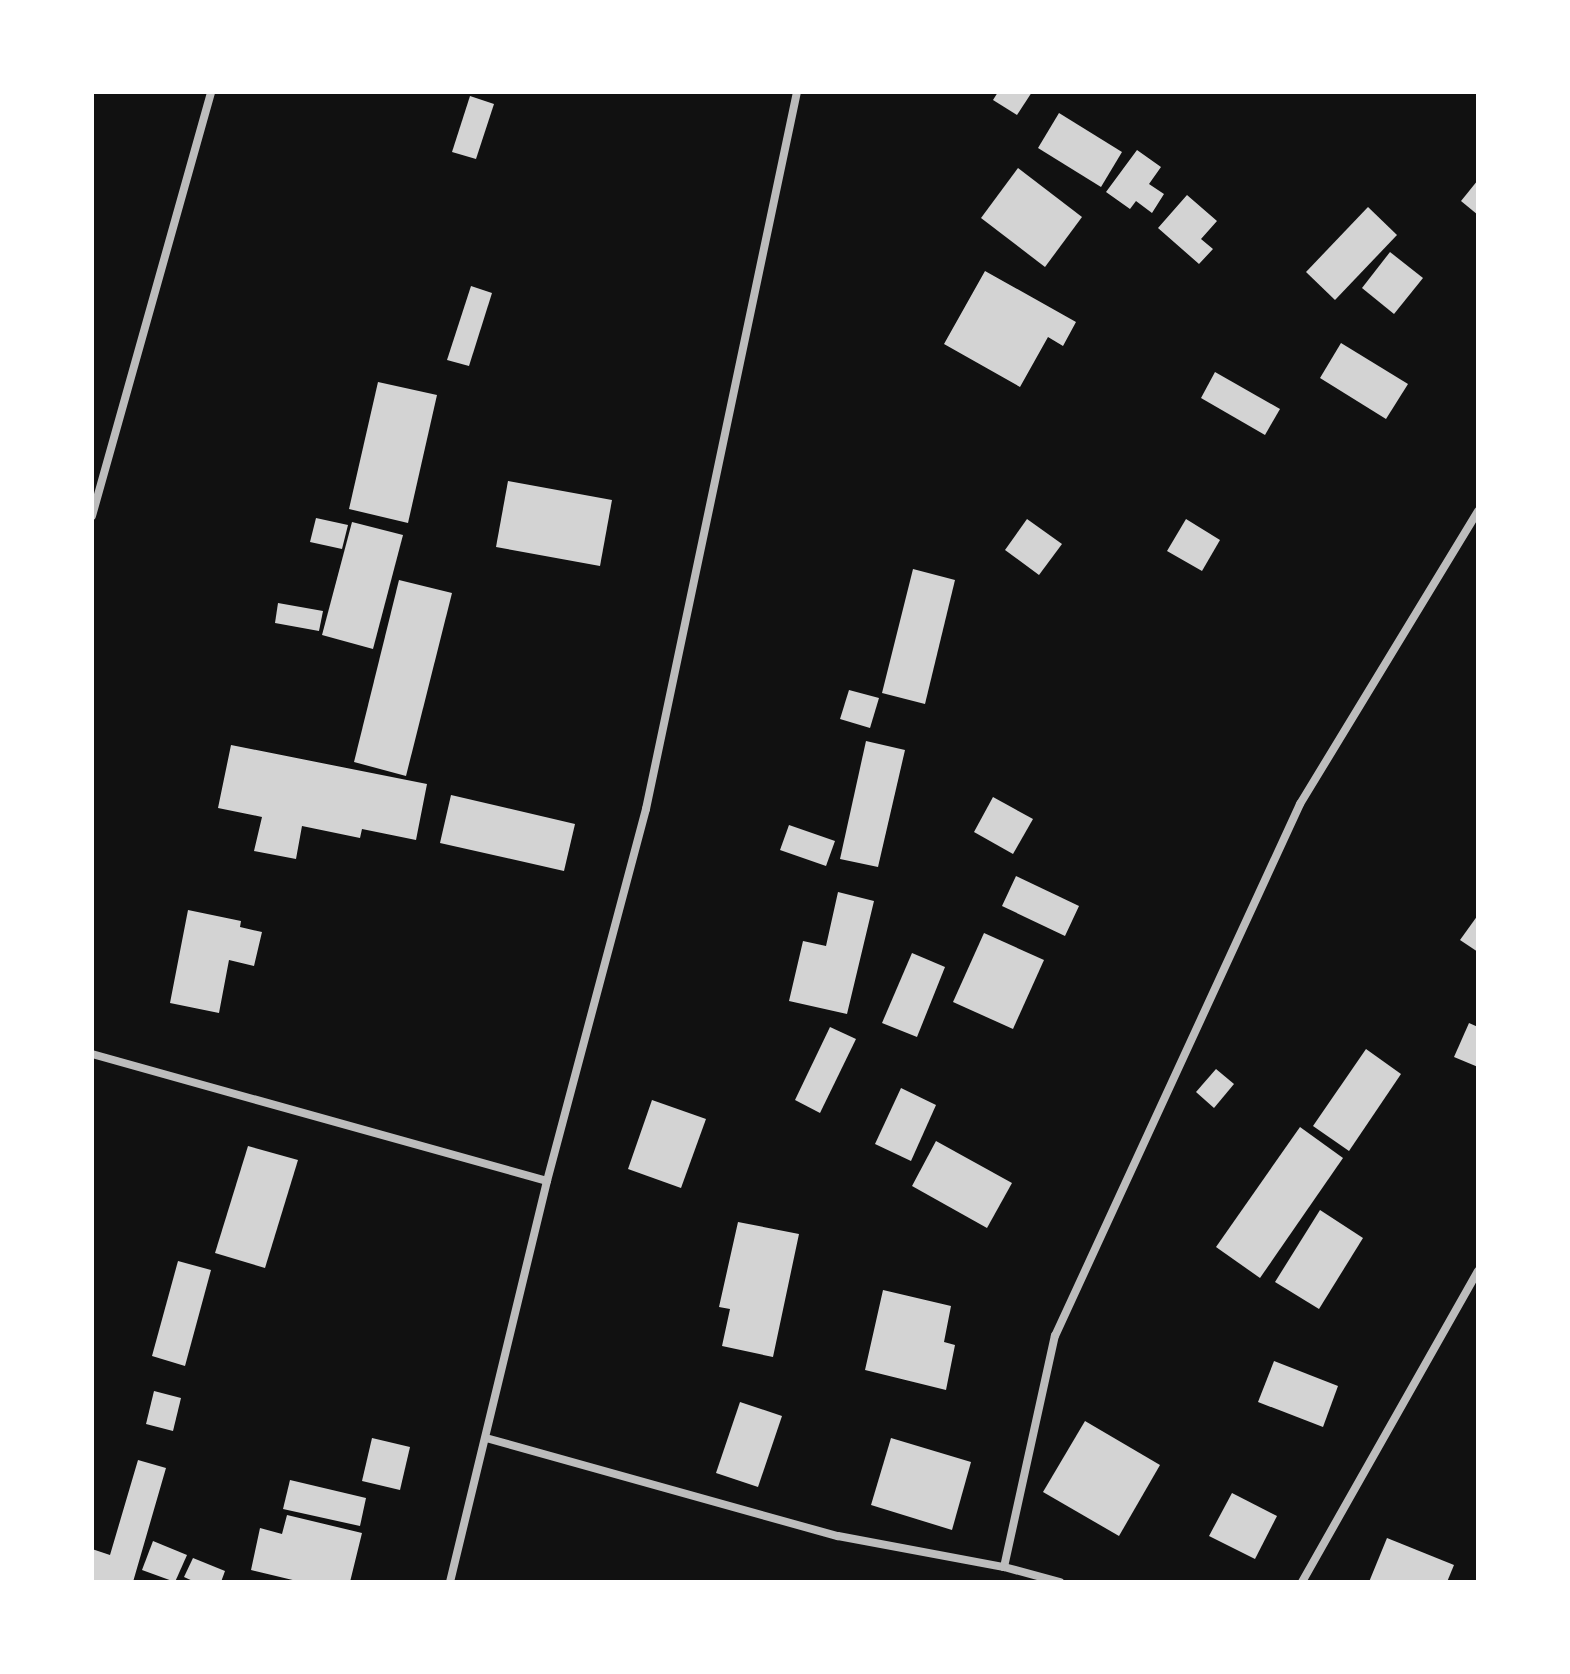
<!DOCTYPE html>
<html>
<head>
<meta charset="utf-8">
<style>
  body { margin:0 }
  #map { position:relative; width:1570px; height:1674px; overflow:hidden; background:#111; font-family:"Alegreya Sans",sans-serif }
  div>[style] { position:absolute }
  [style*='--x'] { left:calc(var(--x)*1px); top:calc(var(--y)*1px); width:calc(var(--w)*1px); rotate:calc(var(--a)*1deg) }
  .building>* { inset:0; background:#d3d3d3 }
  .minor>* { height:8px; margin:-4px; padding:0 4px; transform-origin:4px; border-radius:4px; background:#bcbcbc }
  span { translate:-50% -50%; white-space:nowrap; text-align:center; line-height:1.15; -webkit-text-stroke:6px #fff; paint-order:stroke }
  .frame { position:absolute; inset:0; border:94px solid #fff; pointer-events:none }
</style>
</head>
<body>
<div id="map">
  <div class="building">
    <i style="clip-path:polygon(998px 92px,1032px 92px,1017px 115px,993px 100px)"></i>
    <i style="clip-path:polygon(470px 96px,494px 104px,476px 159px,452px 152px)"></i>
    <i style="clip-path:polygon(1059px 113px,1122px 152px,1101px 187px,1038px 148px)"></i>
    <i style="clip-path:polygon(1137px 150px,1161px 167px,1149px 184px,1164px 194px,1152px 213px,1136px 201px,1130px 209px,1106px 192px)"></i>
    <i style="clip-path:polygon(1018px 168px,1082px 217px,1045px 267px,981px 218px)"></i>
    <i style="clip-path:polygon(1478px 180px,1478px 215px,1461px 201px)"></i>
    <i style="clip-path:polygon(1187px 195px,1217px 221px,1201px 239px,1213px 249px,1199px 264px,1158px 228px)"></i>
    <i style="clip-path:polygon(1368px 207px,1397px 235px,1335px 300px,1306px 272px)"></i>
    <i style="clip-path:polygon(1390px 252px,1423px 278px,1394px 314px,1362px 288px)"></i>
    <i style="clip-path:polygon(985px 271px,1076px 322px,1063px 346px,1048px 337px,1020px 387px,944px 344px)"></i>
    <i style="clip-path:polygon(471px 286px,492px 293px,469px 366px,447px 360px)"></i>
    <i style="clip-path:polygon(1341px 343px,1408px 384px,1386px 419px,1320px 378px)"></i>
    <i style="clip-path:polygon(1215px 372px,1280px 409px,1265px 435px,1201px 398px)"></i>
    <i style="clip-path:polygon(378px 382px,437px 395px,408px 523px,349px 509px)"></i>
    <i style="clip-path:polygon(508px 481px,612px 500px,600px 566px,496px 547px)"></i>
    <i style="clip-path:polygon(316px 518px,348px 525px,342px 549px,310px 542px)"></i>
    <i style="clip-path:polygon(1027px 519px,1062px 544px,1039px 575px,1005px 550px)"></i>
    <i style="clip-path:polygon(1186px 519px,1220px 540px,1202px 571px,1167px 551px)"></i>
    <i style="clip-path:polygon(352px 522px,403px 535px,373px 649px,322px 635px)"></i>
    <i style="clip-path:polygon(913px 569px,955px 580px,925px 704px,882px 693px)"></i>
    <i style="clip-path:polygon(399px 580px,452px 593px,406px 776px,354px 762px)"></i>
    <i style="clip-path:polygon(278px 603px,323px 611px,319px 631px,275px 623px)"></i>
    <i style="clip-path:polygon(849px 690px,879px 698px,870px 728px,840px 719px)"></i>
    <i style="clip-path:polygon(866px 741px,905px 750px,878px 867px,840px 859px)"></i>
    <i style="clip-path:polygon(231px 745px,427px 784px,416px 840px,362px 829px,360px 838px,302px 826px,296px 859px,254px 851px,262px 817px,218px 808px)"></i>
    <i style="clip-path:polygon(451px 795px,575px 824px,564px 871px,440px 843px)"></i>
    <i style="clip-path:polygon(993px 797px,1033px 819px,1013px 854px,974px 832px)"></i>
    <i style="clip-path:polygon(789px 825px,835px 841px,826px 866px,780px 850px)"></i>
    <i style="clip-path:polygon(1016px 876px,1079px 906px,1065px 936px,1002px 906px)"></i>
    <i style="clip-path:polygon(838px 892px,874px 901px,847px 1014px,789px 1001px,803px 941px,826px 946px)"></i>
    <i style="clip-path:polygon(188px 910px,241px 921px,240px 927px,262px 932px,254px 966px,229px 960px,219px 1013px,170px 1003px)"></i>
    <i style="clip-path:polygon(1478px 915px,1478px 952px,1460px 940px)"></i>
    <i style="clip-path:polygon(984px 933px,1044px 960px,1013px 1029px,953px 1002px)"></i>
    <i style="clip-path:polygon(912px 953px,945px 967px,917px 1037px,882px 1023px)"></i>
    <i style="clip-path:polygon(1469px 1023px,1478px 1027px,1478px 1067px,1454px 1057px)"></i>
    <i style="clip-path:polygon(830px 1027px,856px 1039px,820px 1113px,795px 1100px)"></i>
    <i style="clip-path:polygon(1366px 1049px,1401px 1074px,1349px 1151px,1313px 1126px)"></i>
    <i style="clip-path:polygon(1216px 1069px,1234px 1084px,1214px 1108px,1196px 1092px)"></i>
    <i style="clip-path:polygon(901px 1088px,936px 1105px,911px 1161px,875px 1144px)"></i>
    <i style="clip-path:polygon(652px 1100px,706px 1119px,681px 1188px,628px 1169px)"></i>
    <i style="clip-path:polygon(1300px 1127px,1343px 1158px,1260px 1278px,1216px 1247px)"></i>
    <i style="clip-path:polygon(936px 1141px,1012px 1183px,987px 1228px,912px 1186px)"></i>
    <i style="clip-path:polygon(248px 1146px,298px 1160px,265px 1268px,215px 1253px)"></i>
    <i style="clip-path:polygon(1320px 1210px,1363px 1238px,1319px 1309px,1275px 1282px)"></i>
    <i style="clip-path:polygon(738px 1222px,799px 1234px,773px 1357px,722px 1346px,730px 1309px,719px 1307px)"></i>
    <i style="clip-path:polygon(178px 1261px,211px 1270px,185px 1366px,152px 1356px)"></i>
    <i style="clip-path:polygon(883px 1290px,951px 1306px,944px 1342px,955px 1345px,946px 1390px,865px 1370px)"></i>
    <i style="clip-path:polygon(1274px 1361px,1338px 1386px,1323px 1427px,1258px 1402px)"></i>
    <i style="clip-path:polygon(154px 1391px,181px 1398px,173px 1431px,146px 1424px)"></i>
    <i style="clip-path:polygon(740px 1402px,782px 1416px,758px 1487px,716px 1473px)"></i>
    <i style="clip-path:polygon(1085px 1421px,1160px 1465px,1119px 1536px,1043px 1492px)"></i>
    <i style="clip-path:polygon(372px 1438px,410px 1447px,400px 1490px,362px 1481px)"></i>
    <i style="clip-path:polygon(891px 1438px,971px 1462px,952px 1530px,871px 1505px)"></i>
    <i style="clip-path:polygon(138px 1460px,166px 1468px,133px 1582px,92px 1582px,92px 1549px,110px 1555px)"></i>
    <i style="clip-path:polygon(290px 1480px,366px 1498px,360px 1526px,283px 1509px)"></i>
    <i style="clip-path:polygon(1232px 1493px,1277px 1516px,1255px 1559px,1209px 1536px)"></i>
    <i style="clip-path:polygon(287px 1515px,362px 1533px,350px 1582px,301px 1582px,251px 1570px,260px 1528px,282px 1534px)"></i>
    <i style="clip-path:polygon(1387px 1538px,1454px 1565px,1447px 1582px,1369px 1582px)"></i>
    <i style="clip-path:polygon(153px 1541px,187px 1555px,175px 1582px,142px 1570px)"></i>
    <i style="clip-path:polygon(193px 1558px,225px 1571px,221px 1582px,195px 1582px,184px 1577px)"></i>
  </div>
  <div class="minor">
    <i style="--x:92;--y:516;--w:440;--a:-74.3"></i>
    <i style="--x:92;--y:1054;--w:472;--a:15.6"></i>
    <i style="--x:486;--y:1438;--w:365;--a:15.6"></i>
    <i style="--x:838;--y:1536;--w:169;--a:10.6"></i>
    <i style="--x:1004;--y:1567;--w:58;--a:15"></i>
    <i style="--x:1004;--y:1567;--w:237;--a:-77.6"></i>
    <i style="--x:1055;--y:1336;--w:586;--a:-65.27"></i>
    <i style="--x:1300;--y:804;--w:343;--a:-58.7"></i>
    <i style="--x:450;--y:1582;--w:413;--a:-76.4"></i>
    <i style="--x:547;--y:1181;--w:385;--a:-75.1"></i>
    <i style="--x:646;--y:809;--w:733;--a:-78.11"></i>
    <i style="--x:1302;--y:1582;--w:357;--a:-60.5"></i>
  </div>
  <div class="frame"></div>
</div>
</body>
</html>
